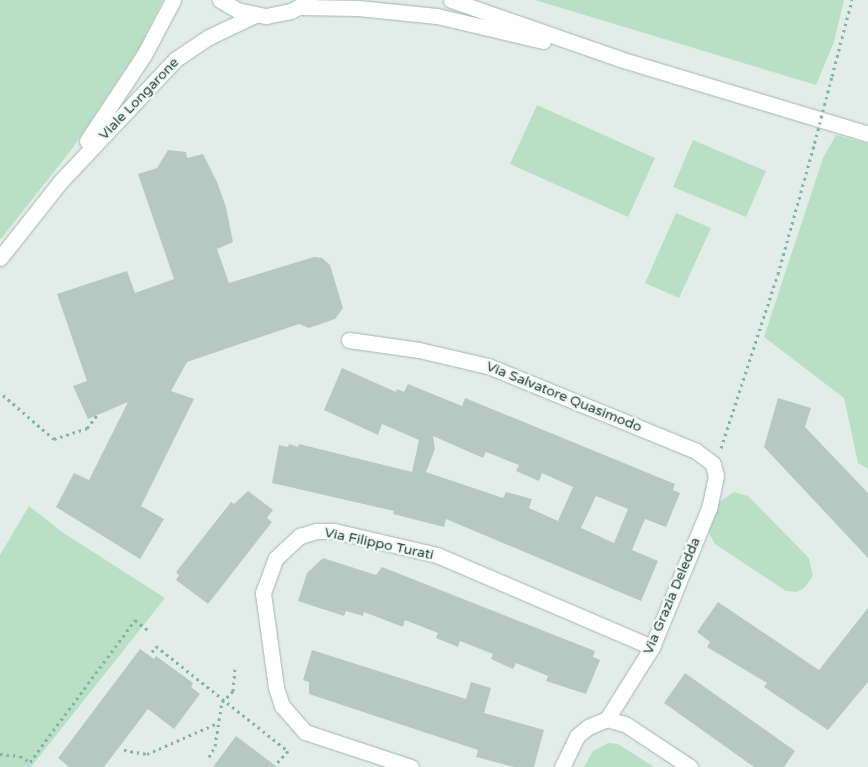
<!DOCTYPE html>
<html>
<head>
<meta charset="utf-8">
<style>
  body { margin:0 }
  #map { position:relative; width:868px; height:767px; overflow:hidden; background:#e2ede9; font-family:"Varela Round",sans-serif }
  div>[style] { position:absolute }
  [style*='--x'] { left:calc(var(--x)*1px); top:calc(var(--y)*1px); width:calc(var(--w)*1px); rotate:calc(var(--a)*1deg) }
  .green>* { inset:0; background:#b9e0c5 }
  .building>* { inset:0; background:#b7c8c2 }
  .path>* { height:3px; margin-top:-1.5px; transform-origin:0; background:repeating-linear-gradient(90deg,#7fb4a6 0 2.5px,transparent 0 6.5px) }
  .roads { filter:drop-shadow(0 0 1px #a4b6b1) drop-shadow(0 0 1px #a4b6b1) }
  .street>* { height:15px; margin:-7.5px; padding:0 7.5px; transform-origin:7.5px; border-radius:7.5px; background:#fff }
  .secondary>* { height:15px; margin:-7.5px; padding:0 7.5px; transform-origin:7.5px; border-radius:7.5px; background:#fff }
  .path-bridge>* { height:3px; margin-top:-1.5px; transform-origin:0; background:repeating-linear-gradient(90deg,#7fb4a6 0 2.5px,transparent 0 6.5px) }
  span { translate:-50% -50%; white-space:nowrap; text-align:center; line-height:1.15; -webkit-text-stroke:5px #f3f9f6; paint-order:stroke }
  .street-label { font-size:14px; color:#204039 }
</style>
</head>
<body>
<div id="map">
  <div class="green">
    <i style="clip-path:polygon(0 0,163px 0,139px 48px,72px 149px,0 240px)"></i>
    <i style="clip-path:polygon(535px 0,844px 0,834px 42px,816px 85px)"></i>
    <i style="clip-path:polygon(537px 105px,655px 158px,628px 217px,510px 164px)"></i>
    <i style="clip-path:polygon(836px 135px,868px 144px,868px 469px,858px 463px,844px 398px,764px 337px,823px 158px)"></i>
    <i style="clip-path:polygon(693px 140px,766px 171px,746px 217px,673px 187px)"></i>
    <i style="clip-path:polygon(676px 213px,711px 228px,679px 298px,645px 283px)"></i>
    <i style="clip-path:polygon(734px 492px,748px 496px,809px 558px,813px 576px,804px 588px,797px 592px,786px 591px,715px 544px,710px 535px,709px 525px,719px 502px)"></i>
    <i style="clip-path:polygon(29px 506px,62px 532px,165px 598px,31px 767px,0 767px,0 555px)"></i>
    <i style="clip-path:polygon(608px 743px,618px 744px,654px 767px,584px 767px,593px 751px)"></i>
  </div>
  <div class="building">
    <i style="clip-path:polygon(168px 150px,186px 152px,187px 158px,203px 154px,217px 182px,226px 207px,233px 242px,217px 249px,229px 283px,314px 257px,322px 258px,330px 265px,343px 308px,335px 319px,309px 328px,299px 324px,187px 362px,171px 391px,194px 399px,141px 506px,164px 519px,140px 559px,56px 507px,74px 473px,89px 480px,128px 402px,88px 419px,73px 386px,87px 381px,57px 294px,127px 271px,135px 293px,174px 279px,138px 174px,157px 168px)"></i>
    <i style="clip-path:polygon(evenodd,342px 368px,396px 392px,397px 389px,404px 392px,408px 384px,462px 406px,465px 398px,675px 484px,673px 490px,680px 493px,666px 527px,645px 519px,632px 550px,658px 561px,641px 601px,446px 519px,444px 527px,393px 514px,394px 511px,272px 483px,279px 445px,288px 447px,289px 444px,298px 447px,299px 444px,412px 472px,419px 440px,382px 424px,378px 435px,324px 410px,342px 368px,433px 436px,483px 458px,486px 452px,519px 465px,516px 471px,539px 481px,542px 473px,573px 487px,558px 521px,529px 508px,532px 499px,506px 492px,503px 498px,426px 472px,435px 449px,433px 436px,342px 368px,596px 496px,628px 509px,614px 543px,581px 528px,596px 496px)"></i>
    <i style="clip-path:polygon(778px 398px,811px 408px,805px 427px,868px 493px,868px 558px,764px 447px)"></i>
    <i style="clip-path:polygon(248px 491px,273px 510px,267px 518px,272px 522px,208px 604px,176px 580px,179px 575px,176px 572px,231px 502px,234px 504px)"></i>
    <i style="clip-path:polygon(323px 558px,376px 575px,382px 567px,595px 651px,593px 657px,600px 660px,586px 694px,546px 681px,548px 676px,516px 663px,513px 669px,491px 659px,493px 654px,460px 641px,458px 647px,436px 638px,438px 633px,405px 620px,403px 627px,364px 612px,363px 616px,346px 611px,344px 616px,298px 601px,307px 573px)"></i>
    <i style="clip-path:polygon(718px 602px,819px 670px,868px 608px,868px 682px,828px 730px,764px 687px,767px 683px,707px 647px,710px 642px,697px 632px)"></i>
    <i style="clip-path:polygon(140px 649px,154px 659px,156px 656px,193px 683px,191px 687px,200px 694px,174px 729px,148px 709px,104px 767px,69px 767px,58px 758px)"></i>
    <i style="clip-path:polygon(312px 650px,466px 699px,471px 682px,491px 688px,484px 713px,544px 730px,534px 767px,514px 767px,476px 757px,478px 750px,309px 694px,309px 682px,303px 680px)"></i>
    <i style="clip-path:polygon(685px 673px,795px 751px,784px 767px,754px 767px,664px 703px)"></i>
    <i style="clip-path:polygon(236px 736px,277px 767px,213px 767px)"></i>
  </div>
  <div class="path">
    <i style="--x:832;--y:76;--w:79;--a:-75.3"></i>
    <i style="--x:3;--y:395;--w:67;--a:40.8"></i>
    <i style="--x:54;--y:439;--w:35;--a:-18"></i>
    <i style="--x:87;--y:428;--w:18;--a:-52"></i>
    <i style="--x:721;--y:448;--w:183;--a:-71.9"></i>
    <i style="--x:778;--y:274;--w:130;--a:-74.4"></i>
    <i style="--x:152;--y:652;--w:7;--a:-56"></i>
    <i style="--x:156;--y:646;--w:169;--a:38.5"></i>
    <i style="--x:288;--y:751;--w:18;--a:133"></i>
    <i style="--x:124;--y:750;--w:23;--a:10"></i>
    <i style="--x:147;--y:754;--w:77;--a:-23.6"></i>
    <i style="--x:0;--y:754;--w:20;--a:6"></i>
    <i style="--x:20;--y:756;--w:12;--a:31"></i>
    <i style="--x:30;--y:762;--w:177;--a:-53.5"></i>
    <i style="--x:135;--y:620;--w:16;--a:38"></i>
    <i style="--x:209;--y:757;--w:13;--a:-61"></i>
    <i style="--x:215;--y:746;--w:45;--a:-81"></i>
    <i style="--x:222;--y:702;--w:16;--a:-45"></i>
    <i style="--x:233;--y:691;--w:25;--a:-85"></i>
  </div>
  <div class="roads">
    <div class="street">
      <i style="--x:349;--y:340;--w:71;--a:8.1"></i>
      <i style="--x:419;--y:350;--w:71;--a:13.1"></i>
      <i style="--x:488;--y:366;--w:225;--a:22.2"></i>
      <i style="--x:696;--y:451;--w:21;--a:37"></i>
      <i style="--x:713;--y:464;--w:12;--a:76"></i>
      <i style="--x:716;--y:476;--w:33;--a:102"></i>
      <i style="--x:709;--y:508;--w:150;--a:112.3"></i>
      <i style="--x:652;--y:647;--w:85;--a:122"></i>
      <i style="--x:411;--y:767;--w:112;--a:-161.7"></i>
      <i style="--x:305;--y:732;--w:35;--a:-131"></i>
      <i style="--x:282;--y:706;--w:20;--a:-108"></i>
      <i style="--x:276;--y:687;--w:95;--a:-97.9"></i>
      <i style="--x:263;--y:593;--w:37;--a:-70"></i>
      <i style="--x:276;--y:558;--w:33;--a:-43"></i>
      <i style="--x:300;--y:536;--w:17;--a:-17"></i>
      <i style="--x:316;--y:531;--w:18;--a:0"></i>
      <i style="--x:334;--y:531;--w:106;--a:13.1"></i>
      <i style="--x:437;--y:555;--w:234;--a:23.2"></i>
      <i style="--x:562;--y:767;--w:34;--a:-64"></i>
      <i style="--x:577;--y:736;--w:14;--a:-39"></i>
      <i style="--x:588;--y:727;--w:21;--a:-23"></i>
      <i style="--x:607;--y:719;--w:19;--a:16"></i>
      <i style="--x:625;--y:724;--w:78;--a:33.5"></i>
    </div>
    <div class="secondary">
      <i style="--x:220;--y:0;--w:20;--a:30"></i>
      <i style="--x:237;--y:10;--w:30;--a:12"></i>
      <i style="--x:266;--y:16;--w:25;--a:-11"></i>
      <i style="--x:291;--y:11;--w:21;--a:-29"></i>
      <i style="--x:451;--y:0;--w:179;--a:19.2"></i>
      <i style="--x:620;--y:59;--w:259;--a:16.8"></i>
      <i style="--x:300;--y:7;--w:58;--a:1"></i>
      <i style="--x:358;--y:8;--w:79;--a:5.8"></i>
      <i style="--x:437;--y:16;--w:109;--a:13.3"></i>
      <i style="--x:87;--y:141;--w:103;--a:-56.5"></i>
      <i style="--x:144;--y:55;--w:62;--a:-62.2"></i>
      <i style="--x:0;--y:258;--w:97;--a:-51.7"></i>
      <i style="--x:60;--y:182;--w:169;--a:-46.7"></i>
      <i style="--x:176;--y:59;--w:40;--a:-34"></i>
      <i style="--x:209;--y:37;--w:51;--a:-25.6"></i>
    </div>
  </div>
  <div class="path-bridge">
    <i style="--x:813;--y:149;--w:75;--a:-75.4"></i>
  </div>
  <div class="street-label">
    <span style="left:139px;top:99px;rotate:-46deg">Viale Longarone</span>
    <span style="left:564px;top:397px;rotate:22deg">Via Salvatore Quasimodo</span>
    <span style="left:379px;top:544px;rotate:12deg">Via Filippo Turati</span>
    <span style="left:672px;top:596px;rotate:-67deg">Via Grazia Deledda</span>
  </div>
</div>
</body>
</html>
